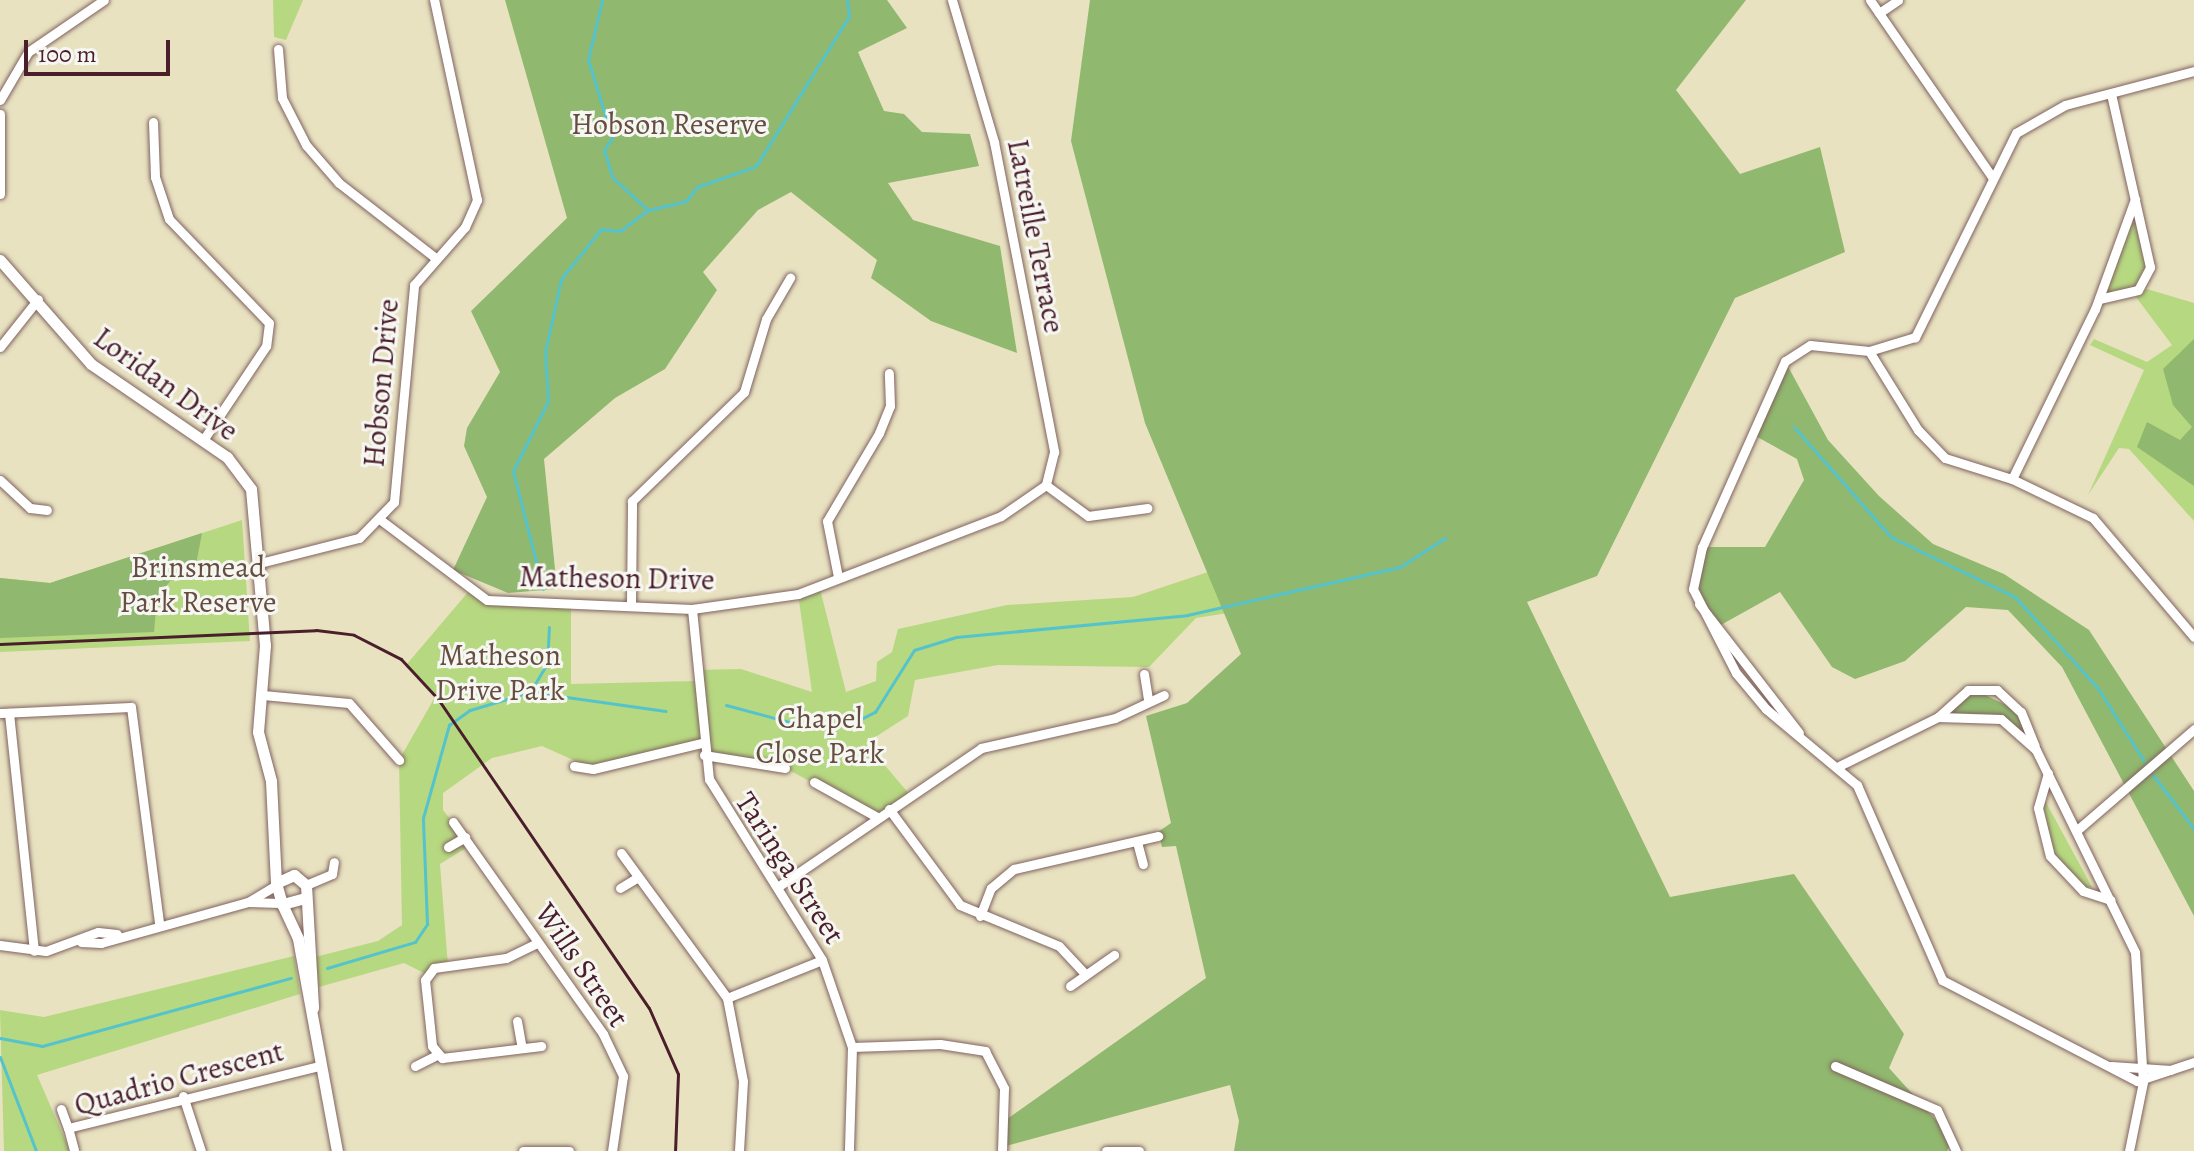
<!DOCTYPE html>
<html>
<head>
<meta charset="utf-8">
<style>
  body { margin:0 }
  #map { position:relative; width:2194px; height:1151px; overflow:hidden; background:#e8e2c1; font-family:Alegreya,serif }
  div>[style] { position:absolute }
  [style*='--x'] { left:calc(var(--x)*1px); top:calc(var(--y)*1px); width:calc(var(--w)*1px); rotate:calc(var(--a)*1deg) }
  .green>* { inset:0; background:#b6d880 }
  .forest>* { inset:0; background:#90b86e }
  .stream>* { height:3px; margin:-1.5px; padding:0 1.5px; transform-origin:1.5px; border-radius:1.5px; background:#55c3cb }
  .roads { filter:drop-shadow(0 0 2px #816360) drop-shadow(0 0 2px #816360) }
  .minor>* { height:9px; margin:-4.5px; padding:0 4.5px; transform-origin:4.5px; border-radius:4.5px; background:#fff }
  .tertiary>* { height:11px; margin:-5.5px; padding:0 5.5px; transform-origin:5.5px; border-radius:5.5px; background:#fff }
  .rail>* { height:3px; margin:-1.5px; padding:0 1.5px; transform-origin:1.5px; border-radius:1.5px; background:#4a1f2b }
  span { translate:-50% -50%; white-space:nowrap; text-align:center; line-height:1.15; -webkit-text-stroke:6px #f6f6f2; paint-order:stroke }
  .park-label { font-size:30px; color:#654d40 }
  .street-label { font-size:30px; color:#4a1f2b }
  .scale { position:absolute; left:24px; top:40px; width:146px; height:36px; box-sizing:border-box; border:4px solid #4a1f2b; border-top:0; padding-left:10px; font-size:24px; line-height:28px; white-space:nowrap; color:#4a1f2b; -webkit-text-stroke:6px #f6f6f2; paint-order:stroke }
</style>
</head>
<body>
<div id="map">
  <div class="green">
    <i style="clip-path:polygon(273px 0,303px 0,286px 40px,274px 37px)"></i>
    <i style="clip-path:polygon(2132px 223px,2141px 223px,2148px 269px,2134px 289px,2105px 295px)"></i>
    <i style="clip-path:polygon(2147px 289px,2194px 303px,2194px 521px,2129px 449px,2119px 448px,2088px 495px,2144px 370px,2090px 345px,2094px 339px,2147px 362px,2172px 345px,2136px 297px)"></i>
    <i style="clip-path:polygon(242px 520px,250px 641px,0 652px,0 578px,50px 583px)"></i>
    <i style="clip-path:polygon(1211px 571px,1228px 613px,1196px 618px,1149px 667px,998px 665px,915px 680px,908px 716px,866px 743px,910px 795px,877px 817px,785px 768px,711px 757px,701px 743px,593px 769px,542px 746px,492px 758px,443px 793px,443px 810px,471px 845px,440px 864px,448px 966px,426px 974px,404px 963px,319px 987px,315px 957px,378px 941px,402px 925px,399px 760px,435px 697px,407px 664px,469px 591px,487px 600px,571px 605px,571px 684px,695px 681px,695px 670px,741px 669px,812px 692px,798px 594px,819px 585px,846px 692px,876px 681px,877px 662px,892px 652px,898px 629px,1007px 605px,1133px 597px)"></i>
    <i style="clip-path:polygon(2042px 795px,2092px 887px,2082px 887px,2053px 858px)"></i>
    <i style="clip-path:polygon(294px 956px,300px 994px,37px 1075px,70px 1151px,4px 1151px,0 1010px,44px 1017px)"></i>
  </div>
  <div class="forest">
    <i style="clip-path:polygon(505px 0,887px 0,907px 28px,858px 52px,884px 111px,904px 114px,922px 132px,970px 134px,979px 166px,888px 183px,913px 220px,1000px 246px,1017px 353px,931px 321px,871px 278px,877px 260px,791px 192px,758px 210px,703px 272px,717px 290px,665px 369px,615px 398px,544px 459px,557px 589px,508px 593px,453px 570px,487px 497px,464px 446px,467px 428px,500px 372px,471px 311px,567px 218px)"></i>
    <i style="clip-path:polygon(1090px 0,1746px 0,1676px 90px,1740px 174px,1820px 147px,1845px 252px,1735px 298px,1597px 576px,1527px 602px,1670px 897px,1794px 874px,1904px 1034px,1889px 1068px,1953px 1139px,1947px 1151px,1234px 1151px,1239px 1121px,1230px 1085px,1002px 1147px,1003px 1122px,1206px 978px,1176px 846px,1162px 847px,1158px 832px,1171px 823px,1146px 716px,1187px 703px,1241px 654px,1145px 423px,1071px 141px)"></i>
    <i style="clip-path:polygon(2194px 339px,2194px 486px,2137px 447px,2147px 422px,2180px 440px,2192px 427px,2173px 405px,2163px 369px)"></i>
    <i style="clip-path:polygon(1785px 361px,1828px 440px,1879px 496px,1933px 544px,2004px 574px,2089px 630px,2194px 791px,2194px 916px,2062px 667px,2008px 610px,1966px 607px,1905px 661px,1855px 679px,1832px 667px,1780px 592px,1719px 626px,1693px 589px,1702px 547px,1765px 547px,1804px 480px,1797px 459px,1752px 434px)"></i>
    <i style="clip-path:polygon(202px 533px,195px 570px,176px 573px,157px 599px,154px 632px,0 638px,0 578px,50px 583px)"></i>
    <i style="clip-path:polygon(1979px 692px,2016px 710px,2029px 739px,2000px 715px,1952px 713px,1963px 696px)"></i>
  </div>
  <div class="stream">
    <i style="--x:602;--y:0;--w:61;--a:103.3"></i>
    <i style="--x:588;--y:59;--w:83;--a:73.1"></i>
    <i style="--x:612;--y:138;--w:14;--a:124"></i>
    <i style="--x:604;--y:150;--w:28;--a:73"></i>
    <i style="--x:612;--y:177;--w:49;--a:42.5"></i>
    <i style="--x:1794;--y:427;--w:147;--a:48.6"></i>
    <i style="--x:1891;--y:537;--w:138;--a:25.8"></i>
    <i style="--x:2015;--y:597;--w:122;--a:47.7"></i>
    <i style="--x:2097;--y:687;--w:88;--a:57.6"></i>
    <i style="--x:543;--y:589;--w:122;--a:-104.3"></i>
    <i style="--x:513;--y:471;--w:78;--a:-63.4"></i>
    <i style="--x:548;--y:401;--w:49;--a:-93.5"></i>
    <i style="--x:545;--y:352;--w:75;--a:-77.6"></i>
    <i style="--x:561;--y:279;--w:64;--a:-51.3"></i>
    <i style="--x:601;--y:229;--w:19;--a:6"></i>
    <i style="--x:620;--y:231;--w:35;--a:-37"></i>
    <i style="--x:648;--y:210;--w:39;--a:-13"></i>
    <i style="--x:686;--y:201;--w:18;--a:-52"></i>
    <i style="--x:697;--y:187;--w:63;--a:-19.6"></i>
    <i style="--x:756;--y:166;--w:176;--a:-58.2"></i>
    <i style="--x:849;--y:16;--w:16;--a:-97"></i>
    <i style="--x:531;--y:692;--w:136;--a:8"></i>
    <i style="--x:726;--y:705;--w:85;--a:15"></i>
    <i style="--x:808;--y:727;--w:45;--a:-5.1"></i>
    <i style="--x:853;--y:723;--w:25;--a:-27"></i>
    <i style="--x:875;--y:712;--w:73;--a:-57.8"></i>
    <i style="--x:914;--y:650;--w:44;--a:-17.2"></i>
    <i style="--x:956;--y:637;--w:232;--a:-5.4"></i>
    <i style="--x:1187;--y:615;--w:218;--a:-12.7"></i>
    <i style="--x:1400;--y:567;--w:54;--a:-32.8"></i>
    <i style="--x:2153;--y:775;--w:68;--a:52.8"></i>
    <i style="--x:327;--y:968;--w:92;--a:-16.5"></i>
    <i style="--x:415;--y:942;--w:22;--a:-56"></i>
    <i style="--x:427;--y:924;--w:106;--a:-92.2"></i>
    <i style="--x:423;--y:818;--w:97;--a:-74.4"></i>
    <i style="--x:449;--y:725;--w:26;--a:-36"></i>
    <i style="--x:470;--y:710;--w:63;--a:-16.7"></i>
    <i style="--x:530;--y:692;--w:33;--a:-59"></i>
    <i style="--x:547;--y:664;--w:37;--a:-87"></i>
    <i style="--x:0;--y:1038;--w:43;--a:10.8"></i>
    <i style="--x:42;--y:1046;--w:258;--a:-15.3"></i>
    <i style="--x:0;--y:1057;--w:101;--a:69"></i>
  </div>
  <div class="roads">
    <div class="minor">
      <i style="--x:952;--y:0;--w:148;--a:73.5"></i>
      <i style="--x:994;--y:142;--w:316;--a:79"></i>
      <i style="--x:1054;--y:452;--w:34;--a:104"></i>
      <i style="--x:1870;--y:0;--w:215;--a:55.4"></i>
      <i style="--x:1879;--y:13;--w:23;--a:-34"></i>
      <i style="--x:278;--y:49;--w:49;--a:85.3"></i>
      <i style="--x:282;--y:98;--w:53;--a:62.9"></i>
      <i style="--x:306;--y:145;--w:50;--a:49"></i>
      <i style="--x:339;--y:183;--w:119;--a:37.8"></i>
      <i style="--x:2194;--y:71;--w:133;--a:165.2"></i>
      <i style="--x:2065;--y:105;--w:56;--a:150.3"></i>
      <i style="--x:2016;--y:133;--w:228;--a:116.3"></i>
      <i style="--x:1915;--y:337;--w:48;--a:163.1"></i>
      <i style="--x:1869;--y:351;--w:59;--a:-174.2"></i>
      <i style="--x:1810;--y:345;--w:30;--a:147"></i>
      <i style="--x:1785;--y:361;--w:204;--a:114"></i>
      <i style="--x:1702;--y:547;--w:43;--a:102.1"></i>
      <i style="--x:1693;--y:589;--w:94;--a:62.9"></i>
      <i style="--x:1736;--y:673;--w:47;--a:50.2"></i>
      <i style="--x:1766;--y:709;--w:119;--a:39.9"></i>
      <i style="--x:1857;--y:785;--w:213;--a:66.4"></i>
      <i style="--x:1942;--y:980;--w:220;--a:27.4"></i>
      <i style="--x:2137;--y:1081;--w:60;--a:-18.4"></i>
      <i style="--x:0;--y:100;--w:56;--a:-59.7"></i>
      <i style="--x:28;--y:52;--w:92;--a:-34.4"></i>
      <i style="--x:0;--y:114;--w:80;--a:90"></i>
      <i style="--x:153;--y:122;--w:55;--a:87.9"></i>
      <i style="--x:155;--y:177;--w:44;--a:71.6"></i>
      <i style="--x:169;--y:219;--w:144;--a:46.1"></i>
      <i style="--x:269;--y:323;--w:23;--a:97"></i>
      <i style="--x:266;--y:346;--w:113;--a:123.8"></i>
      <i style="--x:2099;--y:299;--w:40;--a:-13"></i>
      <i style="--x:2138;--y:290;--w:26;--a:-62"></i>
      <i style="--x:2150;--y:267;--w:177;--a:-102.7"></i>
      <i style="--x:0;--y:347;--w:61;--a:-51.6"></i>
      <i style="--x:1869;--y:351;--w:93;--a:58.2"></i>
      <i style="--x:1918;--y:430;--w:39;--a:46"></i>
      <i style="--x:1945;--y:458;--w:70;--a:17.4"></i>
      <i style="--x:2012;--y:479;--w:90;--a:25.7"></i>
      <i style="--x:2093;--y:518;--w:156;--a:49.7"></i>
      <i style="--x:2012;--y:479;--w:189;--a:-64"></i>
      <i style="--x:2095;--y:309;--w:117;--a:-70"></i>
      <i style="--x:0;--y:480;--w:41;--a:43"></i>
      <i style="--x:30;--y:508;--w:17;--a:7"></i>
      <i style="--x:1046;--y:485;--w:52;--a:36.4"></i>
      <i style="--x:1088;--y:516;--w:60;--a:-7.7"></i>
      <i style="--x:382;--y:521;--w:131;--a:37"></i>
      <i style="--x:487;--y:600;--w:205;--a:2.5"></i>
      <i style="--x:692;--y:609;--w:107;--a:-8.1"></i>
      <i style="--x:798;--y:594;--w:217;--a:-21"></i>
      <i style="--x:1001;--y:516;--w:55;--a:-34.6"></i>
      <i style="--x:260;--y:563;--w:102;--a:-14.2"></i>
      <i style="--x:359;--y:538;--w:50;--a:-45.8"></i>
      <i style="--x:394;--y:502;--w:218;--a:-84.7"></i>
      <i style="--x:414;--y:285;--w:77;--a:-48.7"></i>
      <i style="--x:465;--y:227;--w:30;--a:-66"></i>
      <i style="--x:477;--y:200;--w:205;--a:-102.1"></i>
      <i style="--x:838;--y:577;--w:57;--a:-101.1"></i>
      <i style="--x:827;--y:521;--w:102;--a:-59.4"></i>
      <i style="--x:879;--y:433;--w:29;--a:-68"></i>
      <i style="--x:890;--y:406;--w:33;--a:-92"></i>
      <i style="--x:631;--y:603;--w:102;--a:-89.4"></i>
      <i style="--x:632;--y:501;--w:156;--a:-44.2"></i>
      <i style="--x:744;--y:392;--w:76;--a:-73.2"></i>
      <i style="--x:766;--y:319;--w:48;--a:-59.7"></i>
      <i style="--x:1699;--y:604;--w:163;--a:52.2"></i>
      <i style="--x:692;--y:609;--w:171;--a:84.3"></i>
      <i style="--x:709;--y:779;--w:213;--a:58"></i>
      <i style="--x:822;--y:960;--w:92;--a:71"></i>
      <i style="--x:852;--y:1047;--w:104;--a:91.7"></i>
      <i style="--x:1144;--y:674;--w:24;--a:81"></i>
      <i style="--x:263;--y:695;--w:86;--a:5.3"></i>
      <i style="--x:349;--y:703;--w:76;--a:48.7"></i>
      <i style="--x:0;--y:713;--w:131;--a:-2.6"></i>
      <i style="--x:131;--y:707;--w:218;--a:82.6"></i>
      <i style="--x:9;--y:713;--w:239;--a:84"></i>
      <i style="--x:1938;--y:717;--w:40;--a:-42"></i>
      <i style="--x:1968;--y:690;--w:29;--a:0"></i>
      <i style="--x:1997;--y:690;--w:33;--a:43"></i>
      <i style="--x:2021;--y:712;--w:37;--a:68"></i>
      <i style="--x:704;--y:755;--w:82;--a:9.1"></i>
      <i style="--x:574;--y:766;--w:19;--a:9"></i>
      <i style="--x:593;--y:769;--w:111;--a:-13.5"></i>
      <i style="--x:1839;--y:766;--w:110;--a:-26.3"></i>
      <i style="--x:1938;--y:717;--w:63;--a:1.8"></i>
      <i style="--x:2001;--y:719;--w:47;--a:41.5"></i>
      <i style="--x:2036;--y:750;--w:225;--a:63.9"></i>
      <i style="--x:2135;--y:952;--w:130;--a:86.5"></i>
      <i style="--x:2143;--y:1082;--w:70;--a:101.5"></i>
      <i style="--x:2048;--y:773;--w:36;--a:106"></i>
      <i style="--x:2038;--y:808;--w:49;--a:76"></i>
      <i style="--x:2050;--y:856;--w:48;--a:46.7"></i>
      <i style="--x:2083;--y:891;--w:29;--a:18"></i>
      <i style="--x:814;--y:782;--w:72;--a:29.1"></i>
      <i style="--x:889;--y:809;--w:119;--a:53.5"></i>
      <i style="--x:960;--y:905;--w:107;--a:22.5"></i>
      <i style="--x:1059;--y:946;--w:38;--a:47"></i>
      <i style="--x:453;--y:822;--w:260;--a:54.7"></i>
      <i style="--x:603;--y:1034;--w:47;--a:64.5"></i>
      <i style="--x:623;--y:1076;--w:76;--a:98.3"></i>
      <i style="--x:2076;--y:831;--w:156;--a:-40.8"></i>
      <i style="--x:1137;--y:842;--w:23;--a:75"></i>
      <i style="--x:448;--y:847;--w:20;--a:-30"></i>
      <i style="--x:621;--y:853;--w:180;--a:53.8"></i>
      <i style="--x:727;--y:998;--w:85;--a:79.1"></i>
      <i style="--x:743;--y:1081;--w:70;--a:93.3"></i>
      <i style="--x:306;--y:885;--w:28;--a:-23"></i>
      <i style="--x:332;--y:874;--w:12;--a:-81"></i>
      <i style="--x:779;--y:886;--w:245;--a:-34.3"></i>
      <i style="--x:981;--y:748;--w:137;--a:-12.6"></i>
      <i style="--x:1115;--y:718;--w:54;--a:-25.1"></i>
      <i style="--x:620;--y:888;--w:21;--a:-31"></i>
      <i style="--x:248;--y:902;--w:31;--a:-31"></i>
      <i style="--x:980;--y:916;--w:30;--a:-69"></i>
      <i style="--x:991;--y:888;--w:30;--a:-40"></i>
      <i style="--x:1014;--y:869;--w:148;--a:-12.9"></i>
      <i style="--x:81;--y:942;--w:20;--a:3"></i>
      <i style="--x:101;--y:943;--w:153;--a:-15.6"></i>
      <i style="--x:248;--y:902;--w:32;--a:2"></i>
      <i style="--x:535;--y:944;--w:32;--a:154"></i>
      <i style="--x:506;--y:958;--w:73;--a:172.1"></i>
      <i style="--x:434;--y:968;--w:15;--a:127"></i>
      <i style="--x:425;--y:980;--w:66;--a:83.9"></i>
      <i style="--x:432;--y:1046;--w:16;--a:50"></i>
      <i style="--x:442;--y:1058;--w:100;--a:-6.9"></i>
      <i style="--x:0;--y:945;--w:46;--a:7.4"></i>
      <i style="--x:46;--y:951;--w:55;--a:-20.1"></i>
      <i style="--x:98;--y:932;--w:19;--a:6"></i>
      <i style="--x:1070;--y:986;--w:54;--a:-35.2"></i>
      <i style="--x:727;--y:998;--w:102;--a:-21.8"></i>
      <i style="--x:517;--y:1021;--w:27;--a:80"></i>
      <i style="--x:852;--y:1047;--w:88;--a:-2"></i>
      <i style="--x:940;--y:1044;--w:46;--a:8.8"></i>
      <i style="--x:985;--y:1051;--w:42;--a:62.8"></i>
      <i style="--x:1004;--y:1088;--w:63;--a:91.8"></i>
      <i style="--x:415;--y:1066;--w:25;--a:-27"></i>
      <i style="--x:1835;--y:1066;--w:111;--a:23.3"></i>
      <i style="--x:1937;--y:1110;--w:45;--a:65.1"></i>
      <i style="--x:2111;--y:1066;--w:60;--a:3.8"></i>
      <i style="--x:183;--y:1096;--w:58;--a:71.9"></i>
      <i style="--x:61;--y:1109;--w:20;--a:70"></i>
      <i style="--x:74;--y:1150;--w:23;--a:-105"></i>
      <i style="--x:68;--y:1128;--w:259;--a:-13.9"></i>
      <i style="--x:523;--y:1151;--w:46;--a:0"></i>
      <i style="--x:1106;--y:1151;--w:33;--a:0"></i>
    </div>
    <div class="tertiary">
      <i style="--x:0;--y:260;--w:138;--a:48.8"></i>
      <i style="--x:91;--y:364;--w:165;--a:34.4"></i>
      <i style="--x:227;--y:457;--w:40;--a:53"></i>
      <i style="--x:251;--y:489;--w:157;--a:84.9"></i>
      <i style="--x:265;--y:645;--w:87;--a:94.6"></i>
      <i style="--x:258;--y:732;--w:51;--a:75.1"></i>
      <i style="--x:271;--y:781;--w:102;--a:87.2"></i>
      <i style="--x:305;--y:898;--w:24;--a:165"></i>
      <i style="--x:282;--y:904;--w:22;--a:-106"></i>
      <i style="--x:276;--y:883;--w:20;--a:-24"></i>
      <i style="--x:294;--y:875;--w:16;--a:40"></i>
      <i style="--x:306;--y:885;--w:123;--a:86.7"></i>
      <i style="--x:282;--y:904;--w:38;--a:65"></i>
      <i style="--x:298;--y:939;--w:216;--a:79.6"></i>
    </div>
  </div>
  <div class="rail">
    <i style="--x:0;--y:644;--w:316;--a:-2.5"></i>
    <i style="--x:316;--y:630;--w:38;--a:7"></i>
    <i style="--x:354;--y:635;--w:53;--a:27.1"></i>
    <i style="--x:401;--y:659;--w:54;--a:47.2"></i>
    <i style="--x:438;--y:699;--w:374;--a:55.7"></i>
    <i style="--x:649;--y:1008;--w:72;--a:66.3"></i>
    <i style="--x:678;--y:1074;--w:77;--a:92.2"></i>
  </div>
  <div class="park-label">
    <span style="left:669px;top:124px">Hobson Reserve</span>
    <span style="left:198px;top:584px">Brinsmead<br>Park Reserve</span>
    <span style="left:500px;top:672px">Matheson<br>Drive Park</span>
    <span style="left:820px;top:735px">Chapel<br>Close Park</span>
  </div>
  <div class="street-label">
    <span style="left:1036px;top:236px;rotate:79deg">Latreille Terrace</span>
    <span style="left:381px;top:383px;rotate:-85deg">Hobson Drive</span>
    <span style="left:166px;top:384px;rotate:36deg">Loridan Drive</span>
    <span style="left:617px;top:578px;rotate:1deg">Matheson Drive</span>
    <span style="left:790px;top:868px;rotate:57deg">Taringa Street</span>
    <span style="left:582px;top:965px;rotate:56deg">Wills Street</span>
    <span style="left:179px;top:1078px;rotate:-15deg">Quadrio Crescent</span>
  </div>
  <div class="scale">100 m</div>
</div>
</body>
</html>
